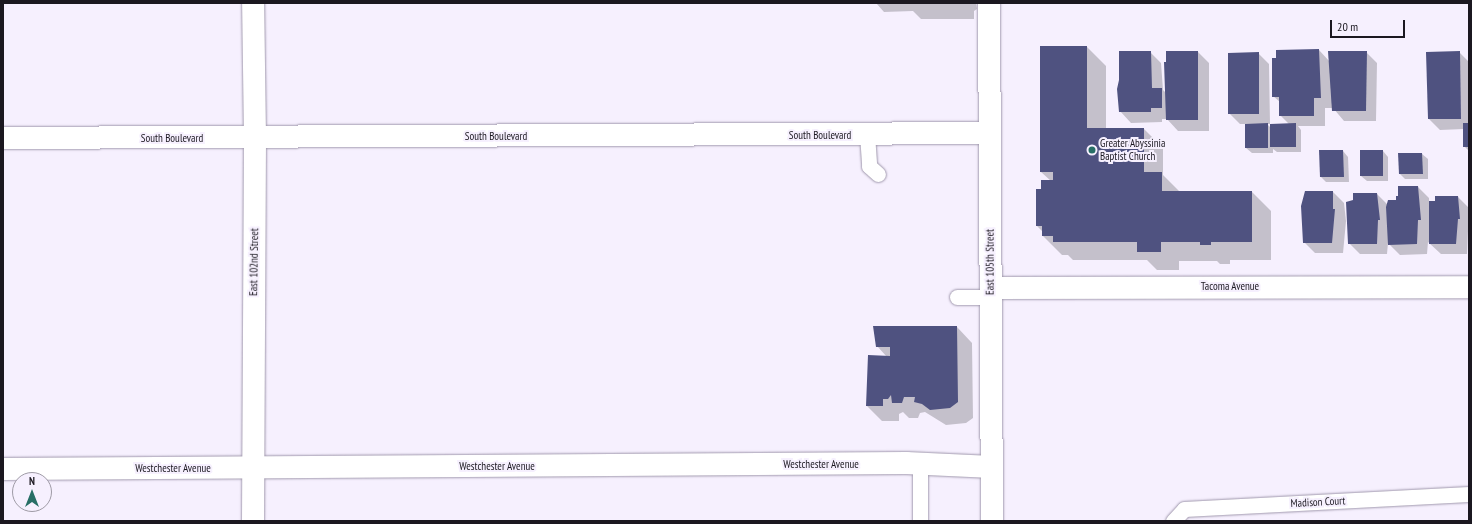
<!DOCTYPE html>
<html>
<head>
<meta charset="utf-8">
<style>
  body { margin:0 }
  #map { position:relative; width:1472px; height:524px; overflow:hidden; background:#f6f0fe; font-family:"PT Sans Narrow",sans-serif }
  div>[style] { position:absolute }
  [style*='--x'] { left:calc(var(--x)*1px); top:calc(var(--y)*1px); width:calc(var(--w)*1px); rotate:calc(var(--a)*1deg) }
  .shadow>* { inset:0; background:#0003 }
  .building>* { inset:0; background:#4f5280 }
  .roads { filter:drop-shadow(0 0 1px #a098ad) drop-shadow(0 0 1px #a098ad) }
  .lane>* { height:15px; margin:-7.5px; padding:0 7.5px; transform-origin:7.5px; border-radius:7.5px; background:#fff }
  .street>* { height:22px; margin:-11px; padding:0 11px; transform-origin:11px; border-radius:11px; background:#fff }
  .secondary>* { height:22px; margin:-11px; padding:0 11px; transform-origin:11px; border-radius:11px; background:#fff }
  .dots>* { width:11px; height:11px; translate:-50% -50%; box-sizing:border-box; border:2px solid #f6f0fe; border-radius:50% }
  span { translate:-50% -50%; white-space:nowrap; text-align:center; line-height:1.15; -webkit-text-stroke:4px #f6f0fe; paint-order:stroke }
  .street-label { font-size:11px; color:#1b1820 }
  .poi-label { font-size:11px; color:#1b1820 }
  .left { translate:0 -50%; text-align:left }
  .frame { position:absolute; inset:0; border:4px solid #1b1820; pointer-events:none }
  .north { position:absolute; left:12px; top:472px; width:40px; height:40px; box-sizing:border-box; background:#f6f0fe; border:1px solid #9e9aa5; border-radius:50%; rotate:0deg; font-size:11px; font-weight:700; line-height:16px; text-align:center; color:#1b1820 }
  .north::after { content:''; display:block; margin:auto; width:14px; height:18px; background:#286f66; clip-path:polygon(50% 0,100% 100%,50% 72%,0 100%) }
  .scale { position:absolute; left:1330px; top:20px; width:75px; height:18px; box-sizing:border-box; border:2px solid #1b1820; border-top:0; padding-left:5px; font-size:12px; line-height:14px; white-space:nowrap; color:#1b1820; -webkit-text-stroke:3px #f6f0fe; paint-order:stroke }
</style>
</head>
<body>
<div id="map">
  <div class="shadow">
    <i style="clip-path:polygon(876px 3px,976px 3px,977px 9px,974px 11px,974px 19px,921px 19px,913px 11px,884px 12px)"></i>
    <i style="clip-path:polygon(1087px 47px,1106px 66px,1106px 129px,1144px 129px,1163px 148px,1163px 175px,1180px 192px,1252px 192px,1271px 211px,1271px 260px,1230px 260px,1230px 264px,1220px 264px,1217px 261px,1179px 261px,1179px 270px,1157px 270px,1147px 260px,1073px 260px,1068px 255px,1062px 255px,1043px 236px,1043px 232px,1037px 226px,1042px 190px,1051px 181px,1041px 172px)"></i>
    <i style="clip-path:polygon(1319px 50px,1330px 62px,1366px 52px,1377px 63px,1376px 121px,1344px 121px,1333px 108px,1325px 108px,1325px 126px,1298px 126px,1301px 130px,1301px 152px,1277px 152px,1273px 149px,1273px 153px,1252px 153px,1246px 148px,1246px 124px,1240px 124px,1229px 113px,1258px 53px,1269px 64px,1270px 124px,1267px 124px,1271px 128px,1289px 124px,1280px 115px,1280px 102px,1273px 96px)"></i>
    <i style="clip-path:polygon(1150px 52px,1161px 63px,1163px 90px,1167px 94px,1198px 52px,1209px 63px,1209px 131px,1178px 131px,1167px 119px,1162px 119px,1162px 122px,1131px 123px,1120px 111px)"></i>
    <i style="clip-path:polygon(1459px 52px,1469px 62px,1469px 151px,1464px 146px,1464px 129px,1440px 130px,1429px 119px)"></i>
    <i style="clip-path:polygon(1343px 151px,1348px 157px,1349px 182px,1326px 182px,1321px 177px)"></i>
    <i style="clip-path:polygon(1383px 151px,1388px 157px,1388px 181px,1367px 181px,1361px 176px)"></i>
    <i style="clip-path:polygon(1422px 154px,1428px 159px,1428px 179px,1405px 179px,1400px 174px)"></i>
    <i style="clip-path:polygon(1418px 187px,1429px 198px,1429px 202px,1458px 197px,1469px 208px,1467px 254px,1441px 254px,1428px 242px,1427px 254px,1400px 255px,1388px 243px,1387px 254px,1360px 254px,1349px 243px,1377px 194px,1388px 205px)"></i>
    <i style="clip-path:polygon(1333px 192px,1344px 203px,1346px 221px,1343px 253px,1315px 253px,1304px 242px)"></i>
    <i style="clip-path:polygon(957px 327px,972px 343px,973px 418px,966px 423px,946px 425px,925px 412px,920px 413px,918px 418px,909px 418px,903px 412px,899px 414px,899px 421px,882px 421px,867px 406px,887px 357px,877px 346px)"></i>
  </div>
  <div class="building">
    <i style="clip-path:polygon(1040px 46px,1087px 46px,1087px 128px,1144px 128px,1144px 172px,1162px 172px,1162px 191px,1252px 191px,1252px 242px,1211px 242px,1211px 245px,1200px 245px,1200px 242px,1161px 242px,1161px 252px,1137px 252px,1137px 242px,1053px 242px,1053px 236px,1042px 236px,1042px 226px,1036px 226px,1036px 189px,1041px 189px,1041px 180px,1053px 180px,1053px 172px,1040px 172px)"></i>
    <i style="clip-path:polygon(1319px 49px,1321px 98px,1314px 98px,1314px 116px,1279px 116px,1279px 97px,1272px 97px,1272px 58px,1276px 58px,1276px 50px)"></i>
    <i style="clip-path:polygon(1119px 51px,1151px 51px,1152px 88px,1162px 88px,1162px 108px,1151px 108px,1151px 112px,1119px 112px,1117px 89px,1119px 80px)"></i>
    <i style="clip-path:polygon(1166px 51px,1198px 51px,1198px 120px,1166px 120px,1164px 62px,1166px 62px)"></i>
    <i style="clip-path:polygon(1328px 51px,1367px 51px,1366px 111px,1332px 111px)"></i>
    <i style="clip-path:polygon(1460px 51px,1461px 119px,1428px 119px,1426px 52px)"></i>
    <i style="clip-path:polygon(1259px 52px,1259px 114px,1228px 114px,1228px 53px)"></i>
    <i style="clip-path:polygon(1268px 123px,1268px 148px,1245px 148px,1245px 124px)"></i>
    <i style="clip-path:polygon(1296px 123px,1296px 147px,1270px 147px,1270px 124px)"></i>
    <i style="clip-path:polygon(1463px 123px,1469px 123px,1469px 147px,1463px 147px)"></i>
    <i style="clip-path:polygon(1319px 150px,1343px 150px,1344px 177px,1320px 177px)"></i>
    <i style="clip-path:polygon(1360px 150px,1383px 150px,1383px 176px,1360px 176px)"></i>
    <i style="clip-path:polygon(1398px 153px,1422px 153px,1423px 174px,1399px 174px)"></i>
    <i style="clip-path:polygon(1398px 186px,1418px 186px,1421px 220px,1418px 220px,1417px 244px,1388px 245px,1386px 207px,1388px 200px,1396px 200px,1396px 196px,1398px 196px)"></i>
    <i style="clip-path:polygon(1305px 191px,1333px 191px,1333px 209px,1335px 209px,1332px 243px,1303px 243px,1301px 206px)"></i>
    <i style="clip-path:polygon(1353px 193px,1377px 193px,1380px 220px,1378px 220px,1377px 244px,1348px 244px,1346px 202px,1353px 200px)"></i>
    <i style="clip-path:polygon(1435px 196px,1458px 196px,1460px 219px,1458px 219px,1456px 244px,1429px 244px,1429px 201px,1435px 201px)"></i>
    <i style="clip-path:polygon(873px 326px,957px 326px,958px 402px,950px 408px,930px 410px,922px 404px,914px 402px,915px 397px,904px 397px,902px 403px,892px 403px,891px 395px,888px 399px,883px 399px,883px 406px,866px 406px,868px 355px,890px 356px,890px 347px,876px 347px)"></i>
  </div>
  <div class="roads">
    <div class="lane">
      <i style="--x:867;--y:134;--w:32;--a:86"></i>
      <i style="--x:869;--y:166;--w:12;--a:42"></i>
      <i style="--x:957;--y:297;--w:34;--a:0"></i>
      <i style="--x:920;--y:464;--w:57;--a:90"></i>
      <i style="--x:1173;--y:521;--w:16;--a:-47"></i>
      <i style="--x:1184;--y:509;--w:285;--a:-3"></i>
    </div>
    <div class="street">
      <i style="--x:3;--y:138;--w:986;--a:-0.29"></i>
      <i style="--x:991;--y:288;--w:478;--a:-0.1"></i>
      <i style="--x:3;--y:469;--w:903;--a:-0.38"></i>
      <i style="--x:906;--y:463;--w:86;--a:2.7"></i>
      <i style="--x:253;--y:521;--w:383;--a:-89.7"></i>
      <i style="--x:255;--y:138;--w:135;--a:-90.8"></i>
    </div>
    <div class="secondary">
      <i style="--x:989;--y:3;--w:518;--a:89.67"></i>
    </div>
  </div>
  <div class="dots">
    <i style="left:1092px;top:150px;background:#286f66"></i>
  </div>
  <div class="street-label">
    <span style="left:820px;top:135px">South Boulevard</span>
    <span style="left:496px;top:136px">South Boulevard</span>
    <span style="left:172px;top:138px">South Boulevard</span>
    <span style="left:254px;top:262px;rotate:-89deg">East 102nd Street</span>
    <span style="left:990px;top:262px;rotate:-90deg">East 105th Street</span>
    <span style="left:1230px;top:286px">Tacoma Avenue</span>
    <span style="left:821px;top:464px">Westchester Avenue</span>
    <span style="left:497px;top:466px">Westchester Avenue</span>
    <span style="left:173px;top:468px">Westchester Avenue</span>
    <span style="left:1318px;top:502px;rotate:-3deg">Madison Court</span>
  </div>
  <div class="poi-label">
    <span class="left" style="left:1100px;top:150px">Greater Abyssinia<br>Baptist Church</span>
  </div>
  <div class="frame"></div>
  <div class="north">N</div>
  <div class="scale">20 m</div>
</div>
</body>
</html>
